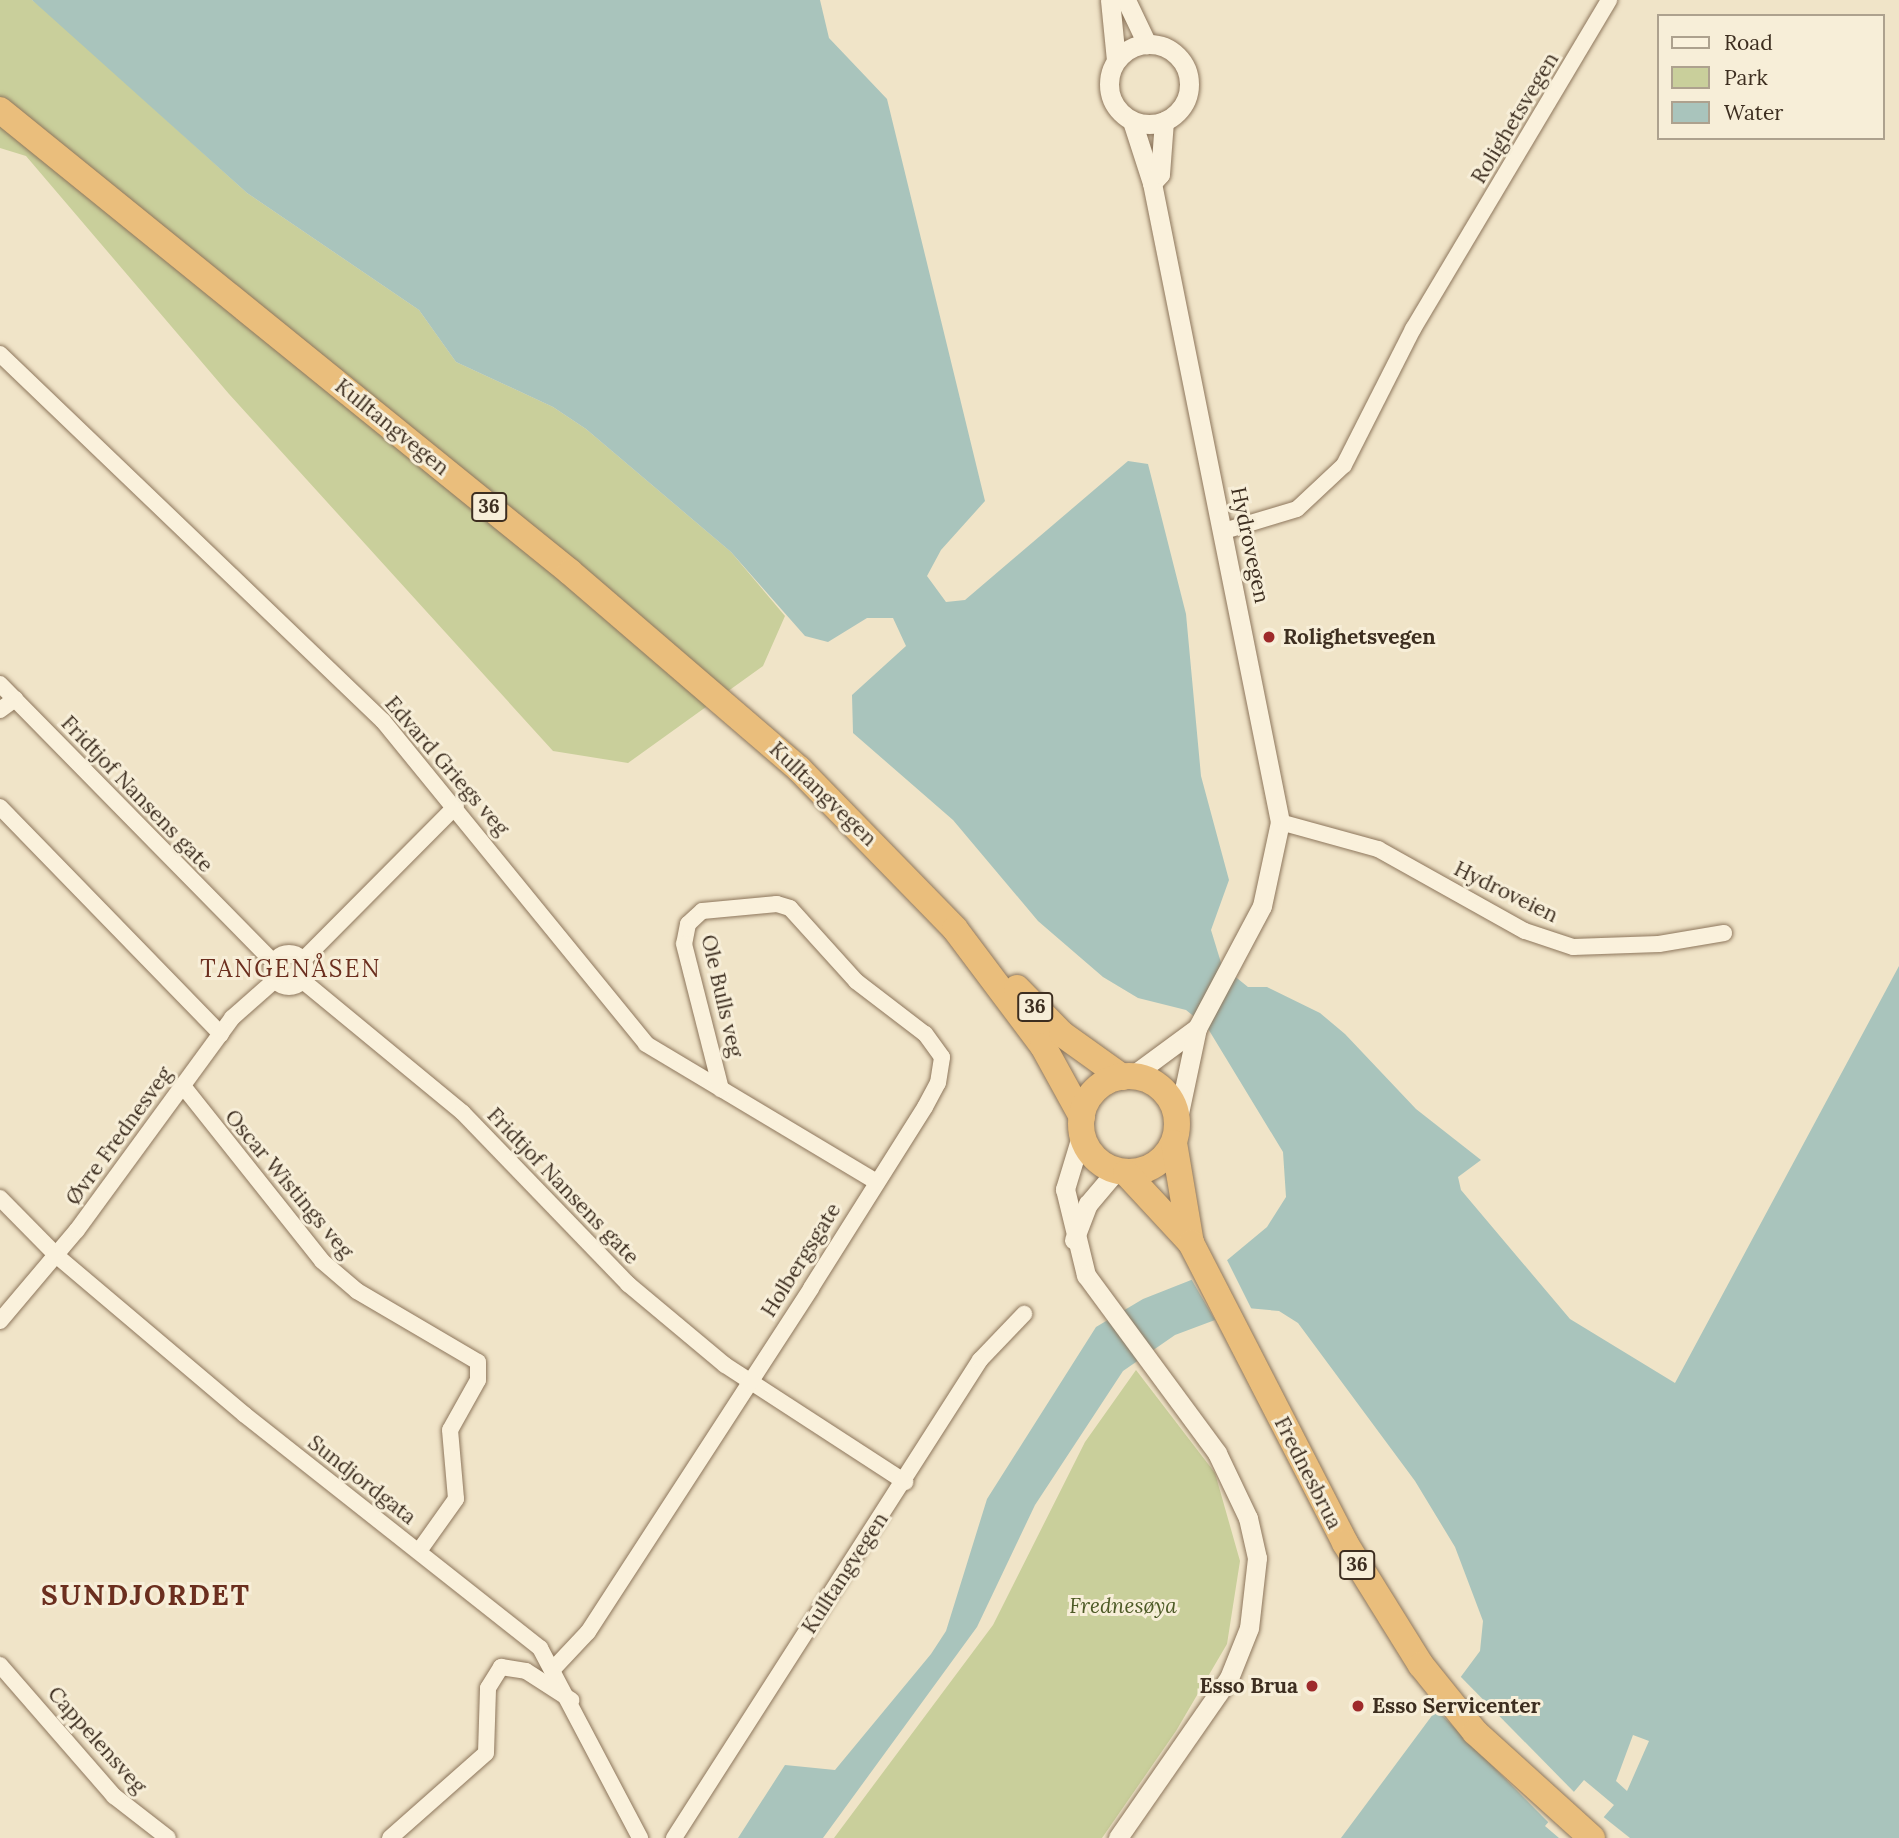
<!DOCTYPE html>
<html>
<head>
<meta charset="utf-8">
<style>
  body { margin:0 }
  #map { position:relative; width:1899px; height:1838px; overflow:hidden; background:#f0e4c8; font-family:Lora,serif }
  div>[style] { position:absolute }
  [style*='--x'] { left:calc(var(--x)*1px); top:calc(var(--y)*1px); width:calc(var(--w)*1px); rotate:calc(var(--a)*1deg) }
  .green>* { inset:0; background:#c9cf9b }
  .water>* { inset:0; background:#a9c4bc }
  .pier>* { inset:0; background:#f0e4c8 }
  .roads { filter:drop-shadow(0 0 2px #8d765c) drop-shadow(0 0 2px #8d765c) }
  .minor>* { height:16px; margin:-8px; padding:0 8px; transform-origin:8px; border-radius:8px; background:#faf1dc }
  .minor>.ring { margin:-8px; padding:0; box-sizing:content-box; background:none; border:16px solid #faf1dc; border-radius:50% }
  .tertiary>* { height:19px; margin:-9.5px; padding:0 9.5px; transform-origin:9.5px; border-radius:9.5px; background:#faf1dc }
  .tertiary>.ring { margin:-9.5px; padding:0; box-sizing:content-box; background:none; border:19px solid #faf1dc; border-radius:50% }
  .trunk>* { height:26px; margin:-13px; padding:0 13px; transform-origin:13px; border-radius:13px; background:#eabe7c }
  .trunk>.ring { margin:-13px; padding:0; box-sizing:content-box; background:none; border:26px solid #eabe7c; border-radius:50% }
  .dots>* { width:19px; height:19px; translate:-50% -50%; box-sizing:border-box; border:4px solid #f7eed8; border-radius:50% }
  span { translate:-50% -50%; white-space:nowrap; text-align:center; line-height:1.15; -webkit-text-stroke:6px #f7eed8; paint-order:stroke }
  .shield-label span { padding:2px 5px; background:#f7eed8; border:2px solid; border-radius:5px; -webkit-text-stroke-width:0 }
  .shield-label { font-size:19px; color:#3d2e20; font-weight:700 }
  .street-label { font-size:21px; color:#3d2e20 }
  .poi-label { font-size:21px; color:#3d2e20; font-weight:700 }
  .left { translate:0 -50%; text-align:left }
  .right { translate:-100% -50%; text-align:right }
  .park-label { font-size:21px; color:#4d5a26; font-style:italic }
  .quarter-label { font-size:24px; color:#6b2e1e; letter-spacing:2px }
  .district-label { font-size:28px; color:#6b2e1e; font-weight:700; letter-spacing:2px }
  .legend { position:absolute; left:1657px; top:14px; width:228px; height:126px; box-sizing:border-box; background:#f7eed8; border:2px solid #ada18e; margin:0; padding:9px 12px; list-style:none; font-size:21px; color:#3d2e20 }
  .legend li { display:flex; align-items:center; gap:14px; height:35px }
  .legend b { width:35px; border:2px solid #ada18e }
</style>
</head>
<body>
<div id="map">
  <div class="green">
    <i style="clip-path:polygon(0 0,32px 0,44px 9px,247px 193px,419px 310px,456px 362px,553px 407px,586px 429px,731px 552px,785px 616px,763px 666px,628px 763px,553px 751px,229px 394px,26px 156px,0 148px)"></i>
    <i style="clip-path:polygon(1136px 1370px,1215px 1473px,1240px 1561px,1227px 1644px,1176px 1731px,1102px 1838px,834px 1838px,993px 1625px,1085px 1442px)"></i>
  </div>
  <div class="water">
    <i style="clip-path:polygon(evenodd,32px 0,820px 0,829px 38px,887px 99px,985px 501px,941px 550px,927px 576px,946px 602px,965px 600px,1128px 461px,1148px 464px,1186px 614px,1201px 776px,1229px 880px,1211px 930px,1222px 966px,1248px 987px,1267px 987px,1320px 1013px,1345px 1034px,1416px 1109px,1481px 1160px,1458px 1177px,1461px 1190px,1570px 1319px,1675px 1383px,1899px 966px,1899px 1838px,1586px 1838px,1614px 1805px,1584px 1780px,1545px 1826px,1559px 1838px,1341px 1838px,1480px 1651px,1483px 1621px,1455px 1547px,1415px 1481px,1298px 1323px,1279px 1311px,1247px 1308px,1175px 1335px,1123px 1371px,1035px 1505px,977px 1627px,823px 1838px,738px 1838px,785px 1765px,835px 1770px,931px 1654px,946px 1631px,987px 1499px,1096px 1327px,1143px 1299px,1214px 1271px,1267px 1227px,1286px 1197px,1283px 1152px,1207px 1027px,1186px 1010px,1138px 998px,1103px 977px,1038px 921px,953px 820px,853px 733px,852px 695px,906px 646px,893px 618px,867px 618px,828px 642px,805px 636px,731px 552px,586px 429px,553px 407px,456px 362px,419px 310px,247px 193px,32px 0,1633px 1735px,1649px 1741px,1627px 1791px,1616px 1781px,1633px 1735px)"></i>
  </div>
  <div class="pier">
    <i style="clip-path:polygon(1226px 1258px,1253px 1312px,1215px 1320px,1190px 1277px)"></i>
    <i style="clip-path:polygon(1458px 1674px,1576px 1794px,1551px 1825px,1434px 1707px)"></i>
    <i style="clip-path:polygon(1601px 1815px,1630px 1838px,1583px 1838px)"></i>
  </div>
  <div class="roads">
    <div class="minor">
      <i style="--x:0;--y:354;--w:530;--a:43.78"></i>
      <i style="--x:383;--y:721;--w:417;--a:50.8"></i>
      <i style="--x:646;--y:1044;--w:265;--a:30.9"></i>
      <i style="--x:1224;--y:531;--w:76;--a:-16.8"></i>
      <i style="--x:1297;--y:509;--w:64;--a:-43.1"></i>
      <i style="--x:1344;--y:465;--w:153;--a:-63.1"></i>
      <i style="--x:1413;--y:329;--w:383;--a:-59.2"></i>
      <i style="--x:0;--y:684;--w:391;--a:45.5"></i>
      <i style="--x:0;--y:710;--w:19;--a:-36"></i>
      <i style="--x:0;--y:807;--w:317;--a:45.8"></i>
      <i style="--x:1280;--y:822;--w:102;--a:15.4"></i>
      <i style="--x:1378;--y:849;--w:168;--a:29.2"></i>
      <i style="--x:1525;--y:931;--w:51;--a:18.4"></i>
      <i style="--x:1573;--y:947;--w:86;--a:-2"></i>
      <i style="--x:1659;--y:944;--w:66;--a:-9.6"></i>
      <i class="ring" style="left:272px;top:953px;width:18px;height:18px"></i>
      <i style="--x:303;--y:960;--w:217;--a:-45.2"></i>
      <i style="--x:303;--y:981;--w:207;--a:39.5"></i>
      <i style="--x:463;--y:1113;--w:238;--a:46"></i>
      <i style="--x:628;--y:1284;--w:126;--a:39.9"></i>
      <i style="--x:725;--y:1365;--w:215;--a:33"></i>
      <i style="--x:183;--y:1086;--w:223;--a:51.5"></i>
      <i style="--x:322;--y:1261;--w:46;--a:40.6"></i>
      <i style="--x:357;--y:1291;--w:140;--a:30.4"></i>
      <i style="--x:478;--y:1362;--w:18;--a:90"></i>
      <i style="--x:478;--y:1380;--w:57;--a:119.2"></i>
      <i style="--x:450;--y:1430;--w:69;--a:85"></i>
      <i style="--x:456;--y:1499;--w:64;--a:125.4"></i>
      <i style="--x:0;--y:1198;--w:81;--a:45.5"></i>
      <i style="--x:57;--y:1256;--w:246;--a:40.2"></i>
      <i style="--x:245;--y:1415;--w:376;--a:38.3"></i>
      <i style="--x:540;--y:1648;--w:215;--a:62.2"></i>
      <i style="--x:0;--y:1321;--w:119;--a:-49.8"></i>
      <i style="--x:77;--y:1230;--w:263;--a:-53.8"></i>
      <i style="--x:232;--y:1018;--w:57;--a:-41.5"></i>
      <i style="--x:0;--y:1665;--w:174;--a:49"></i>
      <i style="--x:114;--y:1796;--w:68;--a:37.9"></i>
      <i style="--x:555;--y:1667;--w:48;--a:-46.7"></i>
      <i style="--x:588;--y:1632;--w:410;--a:-57"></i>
      <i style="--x:811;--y:1288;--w:214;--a:-57.8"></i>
      <i style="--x:925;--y:1107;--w:27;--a:-62"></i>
      <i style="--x:938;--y:1083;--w:26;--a:-81"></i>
      <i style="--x:942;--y:1057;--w:29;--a:-126"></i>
      <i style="--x:925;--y:1034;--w:87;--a:-142.5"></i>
      <i style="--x:856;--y:981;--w:98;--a:-132.1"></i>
      <i style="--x:790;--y:908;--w:14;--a:-163"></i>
      <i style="--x:777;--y:904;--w:75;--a:174.7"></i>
      <i style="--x:702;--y:911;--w:19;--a:137"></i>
      <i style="--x:688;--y:924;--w:20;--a:101"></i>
      <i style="--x:684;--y:944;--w:150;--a:75.7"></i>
      <i style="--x:390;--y:1838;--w:128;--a:-41.5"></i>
      <i style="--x:486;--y:1753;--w:65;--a:-88.2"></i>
      <i style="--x:488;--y:1688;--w:25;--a:-58"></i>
      <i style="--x:501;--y:1667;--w:25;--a:9"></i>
      <i style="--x:526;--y:1671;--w:54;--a:32.8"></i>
      <i style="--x:674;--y:1838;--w:568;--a:-57.37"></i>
      <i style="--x:980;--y:1360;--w:64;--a:-46.3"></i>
    </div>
    <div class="tertiary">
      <i style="--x:1110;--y:0;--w:60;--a:84.3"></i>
      <i style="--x:1126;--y:0;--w:49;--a:64.5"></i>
      <i class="ring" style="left:1109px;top:44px;width:61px;height:61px"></i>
      <i style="--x:1132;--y:121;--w:65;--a:72.1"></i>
      <i style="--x:1152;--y:183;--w:652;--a:78.67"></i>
      <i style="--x:1280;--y:822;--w:86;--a:102.1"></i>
      <i style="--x:1262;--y:906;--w:138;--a:118"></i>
      <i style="--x:1152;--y:183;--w:12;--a:-48"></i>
      <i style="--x:1160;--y:174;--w:53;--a:-85.7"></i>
      <i style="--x:1132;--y:1076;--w:81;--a:-36.4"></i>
      <i style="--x:1178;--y:1118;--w:92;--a:-78.1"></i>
      <i style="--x:1082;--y:1133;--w:59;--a:106.9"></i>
      <i style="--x:1065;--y:1189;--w:89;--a:76.3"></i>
      <i style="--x:1086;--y:1275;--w:221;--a:53.6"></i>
      <i style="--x:1217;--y:1453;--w:72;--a:64.5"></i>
      <i style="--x:1248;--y:1518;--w:41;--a:77.3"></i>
      <i style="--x:1257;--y:1558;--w:70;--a:96.5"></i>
      <i style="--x:1249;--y:1628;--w:54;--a:111.8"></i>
      <i style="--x:1229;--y:1678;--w:195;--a:124.8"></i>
      <i style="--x:1074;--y:1240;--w:39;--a:-69"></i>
      <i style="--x:1088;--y:1204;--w:43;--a:-49.7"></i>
    </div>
    <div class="trunk">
      <i style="--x:0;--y:110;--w:734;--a:39.03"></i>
      <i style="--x:570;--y:572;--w:302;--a:40.7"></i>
      <i style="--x:799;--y:769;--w:223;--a:45.7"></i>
      <i style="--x:955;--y:929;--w:146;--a:53.1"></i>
      <i style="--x:1043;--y:1046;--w:81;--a:61.2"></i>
      <i style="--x:1017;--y:988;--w:64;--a:45.6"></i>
      <i style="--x:1062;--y:1034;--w:74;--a:35.6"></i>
      <i class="ring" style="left:1081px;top:1076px;width:70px;height:70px"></i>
      <i style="--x:1174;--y:1143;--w:101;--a:80.4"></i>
      <i style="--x:1126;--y:1173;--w:96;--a:47.1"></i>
      <i style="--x:1191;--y:1243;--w:337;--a:62.8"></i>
      <i style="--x:1345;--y:1543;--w:144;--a:58.1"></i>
      <i style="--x:1421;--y:1665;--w:86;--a:51.1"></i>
      <i style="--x:1475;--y:1732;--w:158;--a:42.2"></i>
    </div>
  </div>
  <div class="dots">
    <i style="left:1269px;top:637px;background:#9e2a2b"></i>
    <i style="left:1312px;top:1686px;background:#9e2a2b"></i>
    <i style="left:1358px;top:1706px;background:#9e2a2b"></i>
  </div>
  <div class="shield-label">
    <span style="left:489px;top:507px">36</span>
    <span style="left:1035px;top:1007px">36</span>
    <span style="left:1357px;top:1565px">36</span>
  </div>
  <div class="street-label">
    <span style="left:1515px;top:118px;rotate:-59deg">Rolighetsvegen</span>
    <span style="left:392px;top:427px;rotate:39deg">Kulltangvegen</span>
    <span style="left:1250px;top:545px;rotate:78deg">Hydrovegen</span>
    <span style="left:447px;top:766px;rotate:49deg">Edvard Griegs veg</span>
    <span style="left:137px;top:794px;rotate:46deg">Fridtjof Nansens gate</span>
    <span style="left:823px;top:794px;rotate:44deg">Kulltangvegen</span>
    <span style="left:1506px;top:892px;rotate:26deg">Hydroveien</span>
    <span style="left:722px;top:996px;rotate:77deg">Ole Bulls veg</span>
    <span style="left:119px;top:1136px;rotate:-54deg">Øvre Frednesveg</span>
    <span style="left:289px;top:1184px;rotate:50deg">Oscar Wistings veg</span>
    <span style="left:563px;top:1186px;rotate:46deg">Fridtjof Nansens gate</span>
    <span style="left:801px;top:1260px;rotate:-58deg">Holbergsgate</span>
    <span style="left:1308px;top:1473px;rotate:63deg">Frednesbrua</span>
    <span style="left:362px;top:1480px;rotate:38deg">Sundjordgata</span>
    <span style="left:845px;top:1573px;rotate:-57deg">Kulltangvegen</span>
    <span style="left:97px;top:1740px;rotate:48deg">Cappelensveg</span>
  </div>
  <div class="poi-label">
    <span class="left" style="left:1283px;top:637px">Rolighetsvegen</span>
    <span class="right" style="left:1298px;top:1686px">Esso Brua</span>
    <span class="left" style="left:1372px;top:1706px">Esso Servicenter</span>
  </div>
  <div class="park-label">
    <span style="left:1123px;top:1606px">Frednesøya</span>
  </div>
  <div class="quarter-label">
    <span style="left:291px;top:969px">TANGENÅSEN</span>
  </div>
  <div class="district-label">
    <span style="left:146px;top:1595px">SUNDJORDET</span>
  </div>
  <ul class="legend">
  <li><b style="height:9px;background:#faf1dc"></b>Road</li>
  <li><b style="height:19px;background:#c9cf9b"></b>Park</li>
  <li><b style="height:19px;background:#a9c4bc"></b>Water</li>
  </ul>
</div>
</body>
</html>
